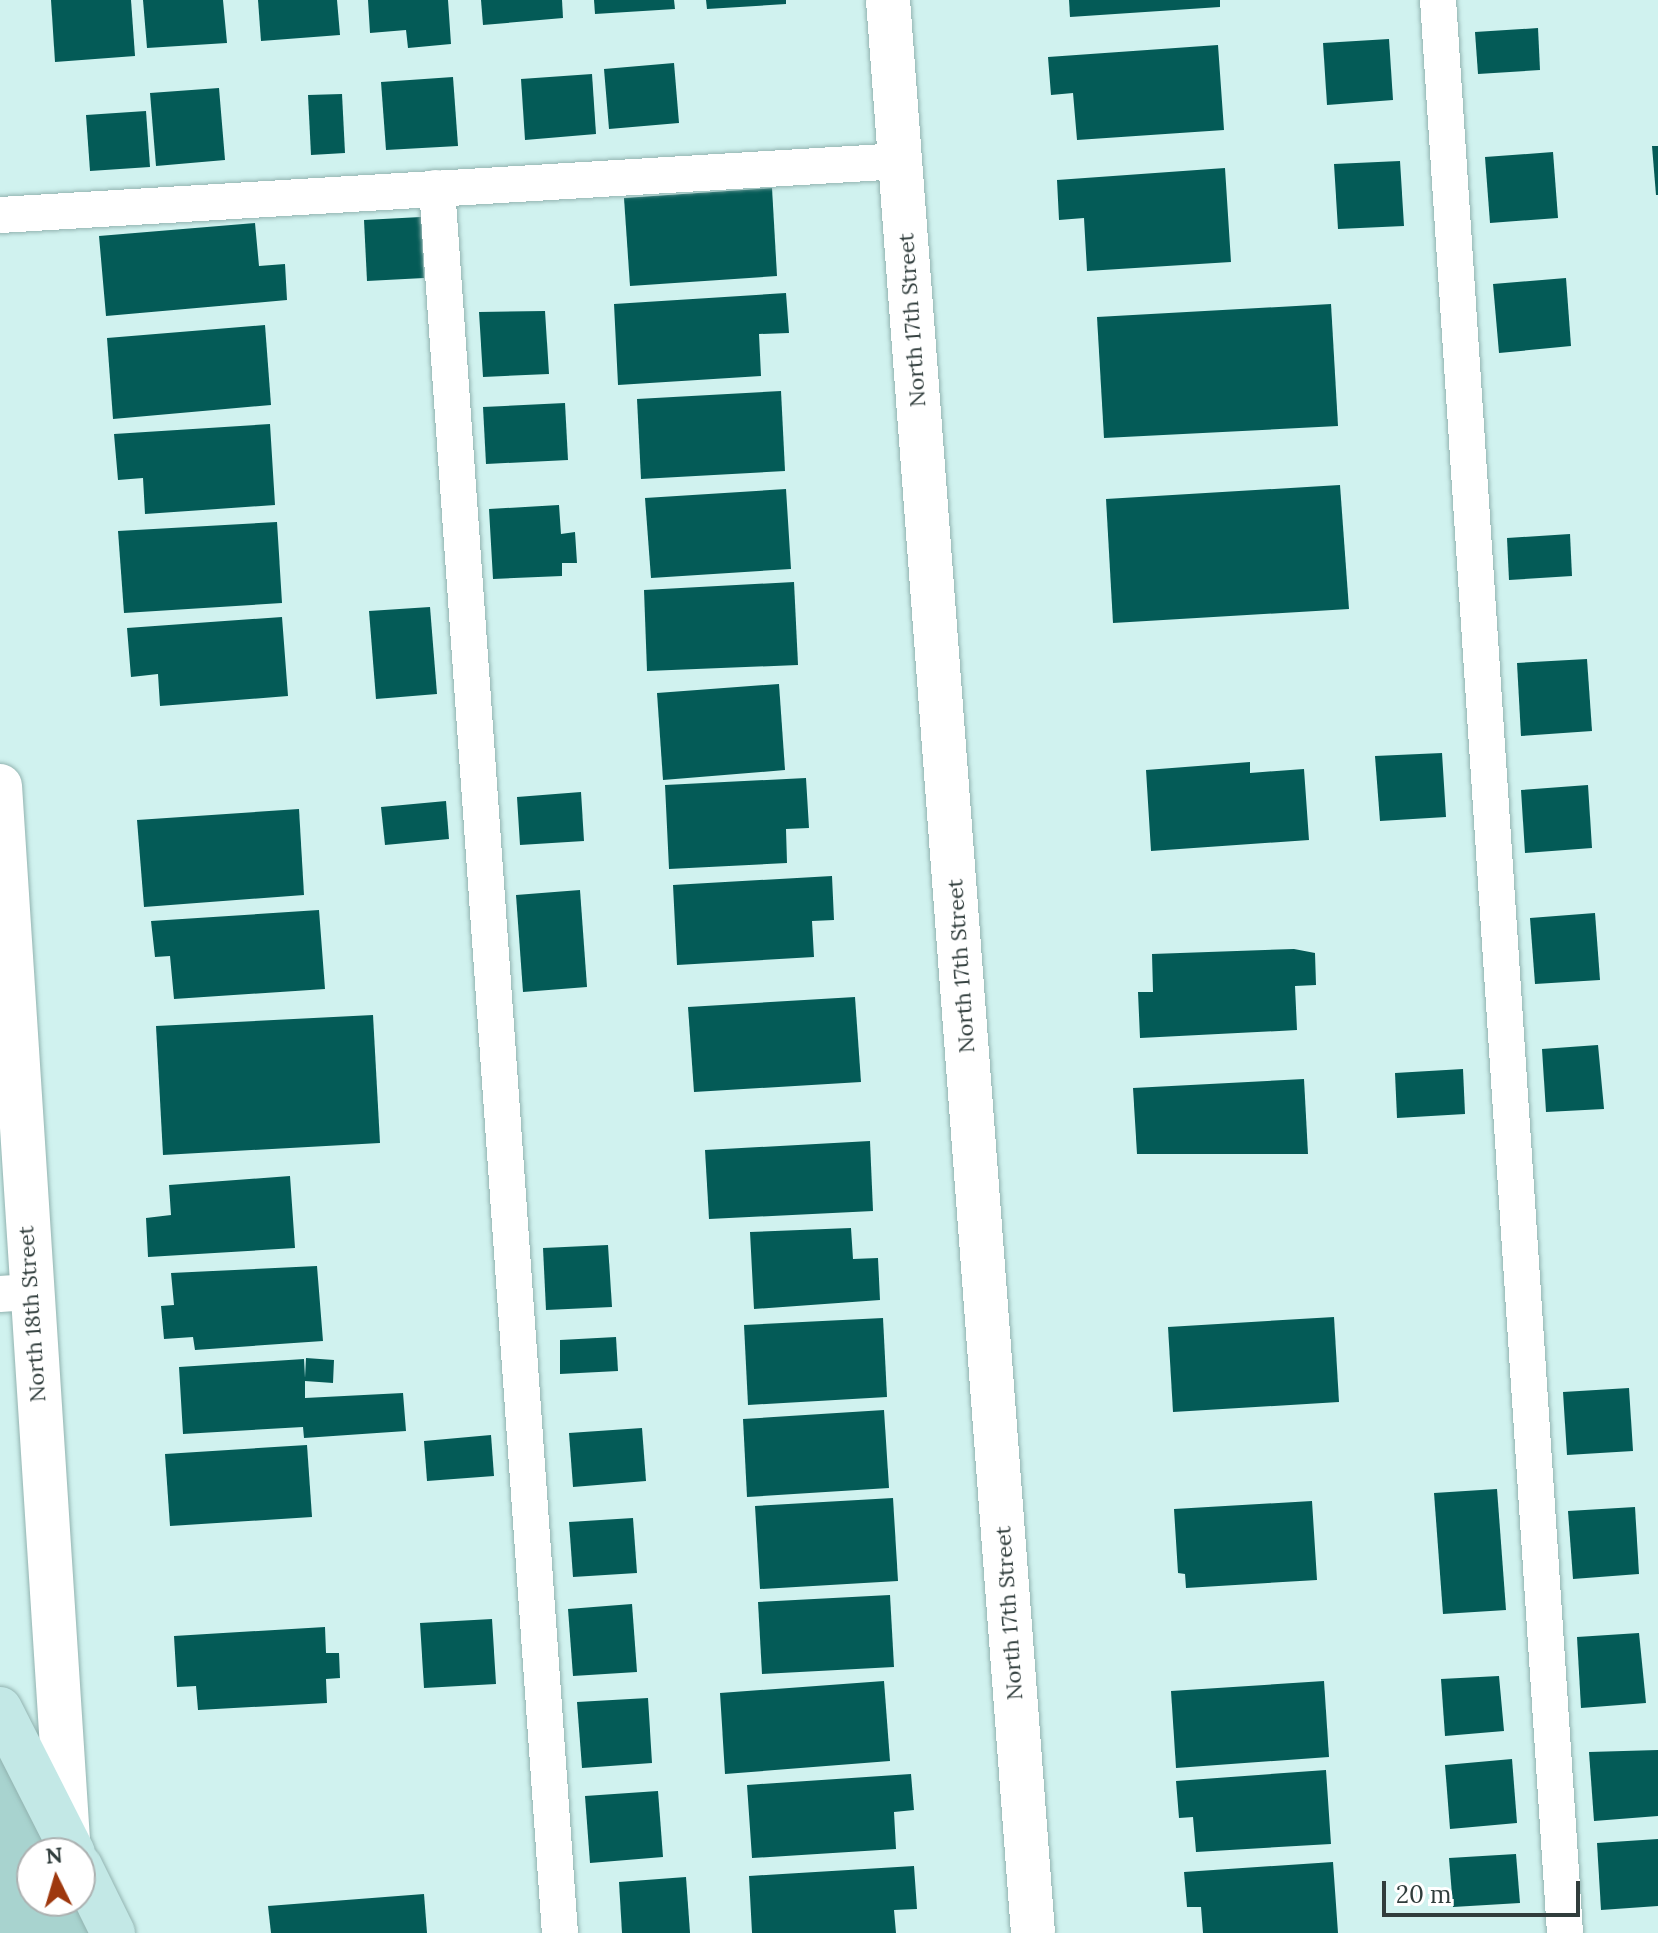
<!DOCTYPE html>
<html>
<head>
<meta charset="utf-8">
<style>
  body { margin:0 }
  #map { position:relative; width:1658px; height:1933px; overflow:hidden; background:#d0f2ef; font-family:Lora,serif }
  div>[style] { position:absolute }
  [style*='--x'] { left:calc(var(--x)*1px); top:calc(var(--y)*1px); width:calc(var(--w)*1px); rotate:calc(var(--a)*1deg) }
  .green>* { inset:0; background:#a8d3cf }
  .building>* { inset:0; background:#045b57 }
  .roads { filter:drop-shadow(0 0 2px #92b3b0) drop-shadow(0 0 2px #92b3b0) }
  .lane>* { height:36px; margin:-18px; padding:0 18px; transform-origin:18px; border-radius:18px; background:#fff }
  .street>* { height:44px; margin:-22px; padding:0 22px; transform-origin:22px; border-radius:22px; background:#fff }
  .secondary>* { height:44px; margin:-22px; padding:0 22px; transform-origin:22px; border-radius:22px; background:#c3e8e6 }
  span { translate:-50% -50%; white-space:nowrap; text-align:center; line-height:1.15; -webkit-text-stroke:8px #fff; paint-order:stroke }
  .street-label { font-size:22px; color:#303d3c }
  .north { position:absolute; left:16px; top:1837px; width:80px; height:80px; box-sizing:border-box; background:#fff; border:2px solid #acb1b1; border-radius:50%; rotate:355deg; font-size:22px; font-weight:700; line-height:32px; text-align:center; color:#303d3c }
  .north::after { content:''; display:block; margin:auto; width:28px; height:36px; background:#9e380e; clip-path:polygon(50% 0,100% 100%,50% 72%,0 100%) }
  .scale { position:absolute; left:1382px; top:1881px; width:198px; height:36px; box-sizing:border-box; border:4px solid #303d3c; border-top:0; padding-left:10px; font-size:24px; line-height:28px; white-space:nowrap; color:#303d3c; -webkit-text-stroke:6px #fff; paint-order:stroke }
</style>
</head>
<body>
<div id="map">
  <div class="green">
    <i style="clip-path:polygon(0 1709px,73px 1853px,32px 1853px,32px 1901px,80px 1901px,113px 1933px,0 1933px)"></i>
  </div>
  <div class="building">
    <i style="clip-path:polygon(51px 0,131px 0,135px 56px,55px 62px)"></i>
    <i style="clip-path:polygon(143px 0,223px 0,227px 43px,147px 48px)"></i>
    <i style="clip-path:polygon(258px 0,337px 0,340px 35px,261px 41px)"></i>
    <i style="clip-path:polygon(368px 0,448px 0,451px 44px,408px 48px,406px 30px,370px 33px)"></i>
    <i style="clip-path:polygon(481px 0,562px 0,563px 18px,483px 25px)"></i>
    <i style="clip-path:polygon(594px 0,674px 0,675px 9px,595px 14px)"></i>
    <i style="clip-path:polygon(706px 0,786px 0,786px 4px,707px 9px)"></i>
    <i style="clip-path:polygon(1069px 0,1220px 0,1220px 7px,1070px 17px)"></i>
    <i style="clip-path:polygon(1538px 28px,1540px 70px,1478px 74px,1475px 32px)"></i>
    <i style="clip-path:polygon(1389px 39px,1393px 100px,1327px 105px,1323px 43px)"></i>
    <i style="clip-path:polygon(1218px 45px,1224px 130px,1077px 140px,1073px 93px,1051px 95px,1048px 57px)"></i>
    <i style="clip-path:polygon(674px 63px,679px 123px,609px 129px,604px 69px)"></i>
    <i style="clip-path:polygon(592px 74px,596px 134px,525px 140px,521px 79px)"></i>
    <i style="clip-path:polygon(453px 77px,458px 146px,386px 150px,381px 82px)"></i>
    <i style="clip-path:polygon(219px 88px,225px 160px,156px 166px,150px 93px)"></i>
    <i style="clip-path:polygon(342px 94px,345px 153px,311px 155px,308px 95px)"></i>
    <i style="clip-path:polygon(146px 111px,150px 167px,90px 171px,86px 115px)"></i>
    <i style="clip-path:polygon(1652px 146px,1658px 146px,1658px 195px,1656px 195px)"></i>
    <i style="clip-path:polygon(1553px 152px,1558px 218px,1490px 223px,1485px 157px)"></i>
    <i style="clip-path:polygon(1400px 161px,1404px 226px,1338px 229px,1334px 164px)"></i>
    <i style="clip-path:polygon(1225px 168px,1231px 262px,1087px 271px,1084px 218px,1059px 220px,1057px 180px)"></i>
    <i style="clip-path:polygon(772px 188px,777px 276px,630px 286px,624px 198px)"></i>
    <i style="clip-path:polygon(421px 217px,424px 278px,367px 281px,364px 220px)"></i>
    <i style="clip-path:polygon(255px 223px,259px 266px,285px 264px,287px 300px,106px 316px,99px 236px)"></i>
    <i style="clip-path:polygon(1566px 278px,1571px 346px,1499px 353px,1493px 284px)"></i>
    <i style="clip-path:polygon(786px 293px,789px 333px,759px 334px,761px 376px,618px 385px,614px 304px)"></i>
    <i style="clip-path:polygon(1331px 304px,1338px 426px,1104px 438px,1097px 317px)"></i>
    <i style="clip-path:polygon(545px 311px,549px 374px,483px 377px,479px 312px)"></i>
    <i style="clip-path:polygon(265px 325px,271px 405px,113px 419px,107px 338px)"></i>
    <i style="clip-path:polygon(781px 391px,785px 471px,641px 479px,637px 399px)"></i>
    <i style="clip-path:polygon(565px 403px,568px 460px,486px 464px,483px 407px)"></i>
    <i style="clip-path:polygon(270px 424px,275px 505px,145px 514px,143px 478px,118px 480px,114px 434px)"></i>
    <i style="clip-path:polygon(1340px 485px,1349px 609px,1113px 623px,1106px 499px)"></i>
    <i style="clip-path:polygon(786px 489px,791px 569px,651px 578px,645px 498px)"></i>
    <i style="clip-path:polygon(559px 505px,561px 534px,575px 532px,577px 563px,562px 563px,562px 576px,493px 579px,489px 509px)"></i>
    <i style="clip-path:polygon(277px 522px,282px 603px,124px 613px,118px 531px)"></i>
    <i style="clip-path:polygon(1570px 534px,1572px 576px,1509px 580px,1507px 538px)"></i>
    <i style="clip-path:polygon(794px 582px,798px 665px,647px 671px,644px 590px)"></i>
    <i style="clip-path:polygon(430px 607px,437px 694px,376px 699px,369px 611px)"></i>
    <i style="clip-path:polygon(282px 617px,288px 696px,160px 706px,158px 674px,131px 677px,127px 628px)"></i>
    <i style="clip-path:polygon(1587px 659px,1592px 731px,1521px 736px,1517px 663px)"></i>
    <i style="clip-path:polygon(779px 684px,785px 770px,663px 780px,657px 693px)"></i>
    <i style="clip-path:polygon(1442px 753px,1446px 817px,1380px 821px,1375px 756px)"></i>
    <i style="clip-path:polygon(1250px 762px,1250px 773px,1304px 769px,1309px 840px,1151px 851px,1146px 770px)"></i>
    <i style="clip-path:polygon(806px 778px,809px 828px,786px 829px,787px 863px,669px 869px,665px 785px)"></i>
    <i style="clip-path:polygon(1588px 785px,1592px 848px,1525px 853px,1521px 790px)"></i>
    <i style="clip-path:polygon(581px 792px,584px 841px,520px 845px,517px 797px)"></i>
    <i style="clip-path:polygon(446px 801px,449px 839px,385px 845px,381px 807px)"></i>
    <i style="clip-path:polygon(299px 809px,304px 895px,144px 907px,137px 820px)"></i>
    <i style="clip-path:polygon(832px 876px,834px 920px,812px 921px,814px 957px,677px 965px,673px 885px)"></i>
    <i style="clip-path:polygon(580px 890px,587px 987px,523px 992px,516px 895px)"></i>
    <i style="clip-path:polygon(319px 910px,325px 989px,174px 999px,170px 956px,155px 957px,151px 921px)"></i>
    <i style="clip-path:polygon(1595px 913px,1600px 980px,1535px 984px,1530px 918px)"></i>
    <i style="clip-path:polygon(1294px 949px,1315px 953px,1316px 985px,1295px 986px,1297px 1030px,1140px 1038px,1138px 992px,1153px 992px,1152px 954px)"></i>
    <i style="clip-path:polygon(855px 997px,861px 1082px,694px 1092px,688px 1007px)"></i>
    <i style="clip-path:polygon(373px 1015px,380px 1143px,163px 1155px,156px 1026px)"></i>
    <i style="clip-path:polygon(1598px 1045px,1604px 1109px,1546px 1112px,1542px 1049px)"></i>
    <i style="clip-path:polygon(1463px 1069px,1465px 1114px,1397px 1118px,1395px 1073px)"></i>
    <i style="clip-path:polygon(1304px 1079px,1308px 1154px,1137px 1154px,1133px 1088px)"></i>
    <i style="clip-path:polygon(870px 1141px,873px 1211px,709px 1219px,705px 1150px)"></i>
    <i style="clip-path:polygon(290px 1176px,295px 1248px,148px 1257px,146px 1218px,171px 1215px,169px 1185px)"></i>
    <i style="clip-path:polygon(851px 1228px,853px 1259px,878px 1258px,880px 1300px,754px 1309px,750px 1232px)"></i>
    <i style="clip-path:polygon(608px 1245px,612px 1307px,546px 1310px,543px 1248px)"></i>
    <i style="clip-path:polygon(317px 1266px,323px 1341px,195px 1350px,193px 1337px,164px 1339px,161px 1306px,174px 1305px,171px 1273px)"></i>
    <i style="clip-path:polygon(1334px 1317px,1339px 1402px,1173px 1412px,1168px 1327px)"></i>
    <i style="clip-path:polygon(883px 1318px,887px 1397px,748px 1405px,744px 1325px)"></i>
    <i style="clip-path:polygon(616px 1337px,618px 1371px,560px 1374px,560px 1340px)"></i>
    <i style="clip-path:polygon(306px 1358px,334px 1360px,333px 1383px,305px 1381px,305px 1398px,403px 1393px,406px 1431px,304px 1438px,303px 1427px,183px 1434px,179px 1367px,304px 1359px,305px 1378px)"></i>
    <i style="clip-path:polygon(1629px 1388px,1633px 1451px,1567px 1455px,1563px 1392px)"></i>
    <i style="clip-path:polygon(884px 1410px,889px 1488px,747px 1497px,743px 1419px)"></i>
    <i style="clip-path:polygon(642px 1428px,646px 1481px,573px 1487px,569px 1433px)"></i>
    <i style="clip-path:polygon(491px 1435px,494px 1476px,427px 1481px,424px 1441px)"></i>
    <i style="clip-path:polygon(307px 1445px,312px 1517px,170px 1526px,165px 1454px)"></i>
    <i style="clip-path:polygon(1497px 1489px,1506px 1610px,1443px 1614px,1434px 1493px)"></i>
    <i style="clip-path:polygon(893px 1498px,898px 1581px,760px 1589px,755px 1506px)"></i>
    <i style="clip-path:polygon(1312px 1501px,1317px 1580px,1186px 1588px,1185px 1574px,1178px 1573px,1174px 1509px)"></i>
    <i style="clip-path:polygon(1635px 1507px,1639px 1574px,1573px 1579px,1568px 1511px)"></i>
    <i style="clip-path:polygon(633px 1518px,637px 1573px,573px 1577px,569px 1522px)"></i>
    <i style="clip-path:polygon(890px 1595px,894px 1667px,762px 1674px,758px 1602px)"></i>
    <i style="clip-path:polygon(632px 1604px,637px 1672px,573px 1676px,568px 1609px)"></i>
    <i style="clip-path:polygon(492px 1619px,496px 1684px,424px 1688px,420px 1623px)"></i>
    <i style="clip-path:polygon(325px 1627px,326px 1653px,339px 1653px,340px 1678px,326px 1679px,327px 1703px,198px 1710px,196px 1686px,177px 1687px,174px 1636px)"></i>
    <i style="clip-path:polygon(1639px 1633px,1646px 1703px,1581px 1708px,1577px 1637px)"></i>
    <i style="clip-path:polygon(1499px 1676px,1504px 1731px,1445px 1736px,1441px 1679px)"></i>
    <i style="clip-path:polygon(884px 1681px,890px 1761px,725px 1774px,720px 1693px)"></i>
    <i style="clip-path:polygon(1324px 1681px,1329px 1757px,1176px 1768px,1171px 1691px)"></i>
    <i style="clip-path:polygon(648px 1698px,652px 1763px,582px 1768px,577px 1702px)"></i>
    <i style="clip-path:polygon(1658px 1750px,1658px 1816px,1594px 1821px,1589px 1752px)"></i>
    <i style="clip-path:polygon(1512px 1759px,1517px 1823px,1450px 1829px,1445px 1765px)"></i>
    <i style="clip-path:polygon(1326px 1770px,1331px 1844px,1196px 1852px,1193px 1817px,1179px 1818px,1176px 1781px)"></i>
    <i style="clip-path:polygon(911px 1774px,914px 1810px,894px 1812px,896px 1849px,752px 1858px,747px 1785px)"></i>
    <i style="clip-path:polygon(658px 1791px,663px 1857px,590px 1863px,585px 1796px)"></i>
    <i style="clip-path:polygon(1658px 1839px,1658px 1906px,1601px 1910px,1597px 1843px)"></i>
    <i style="clip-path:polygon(1516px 1854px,1520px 1903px,1453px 1907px,1449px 1858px)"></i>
    <i style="clip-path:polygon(1333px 1862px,1338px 1933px,1203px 1933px,1201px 1907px,1187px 1907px,1184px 1872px)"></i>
    <i style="clip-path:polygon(914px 1866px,917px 1909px,894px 1910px,896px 1933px,752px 1933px,749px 1876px)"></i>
    <i style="clip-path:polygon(686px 1877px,690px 1933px,622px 1933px,619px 1882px)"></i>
    <i style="clip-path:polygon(424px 1894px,427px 1933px,271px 1933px,268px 1906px)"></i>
  </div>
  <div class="roads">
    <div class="lane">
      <i style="--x:1438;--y:0;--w:1937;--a:86.24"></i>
      <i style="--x:437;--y:188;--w:1749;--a:85.97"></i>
      <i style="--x:0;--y:215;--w:902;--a:-3.43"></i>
      <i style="--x:0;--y:1294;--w:31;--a:-4"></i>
    </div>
    <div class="street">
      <i style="--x:888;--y:0;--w:1938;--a:85.71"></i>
      <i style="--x:0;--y:786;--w:1057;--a:86.31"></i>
    </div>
    <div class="secondary">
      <i style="--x:0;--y:1709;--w:161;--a:63.1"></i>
      <i style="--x:80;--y:1866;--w:75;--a:63.8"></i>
    </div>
  </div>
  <div class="street-label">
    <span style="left:912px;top:320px;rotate:-94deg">North 17th Street</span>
    <span style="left:961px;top:966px;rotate:-94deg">North 17th Street</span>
    <span style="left:32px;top:1314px;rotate:-94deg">North 18th Street</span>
    <span style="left:1009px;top:1613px;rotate:-94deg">North 17th Street</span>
  </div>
  <div class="north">N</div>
  <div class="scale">20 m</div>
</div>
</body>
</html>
